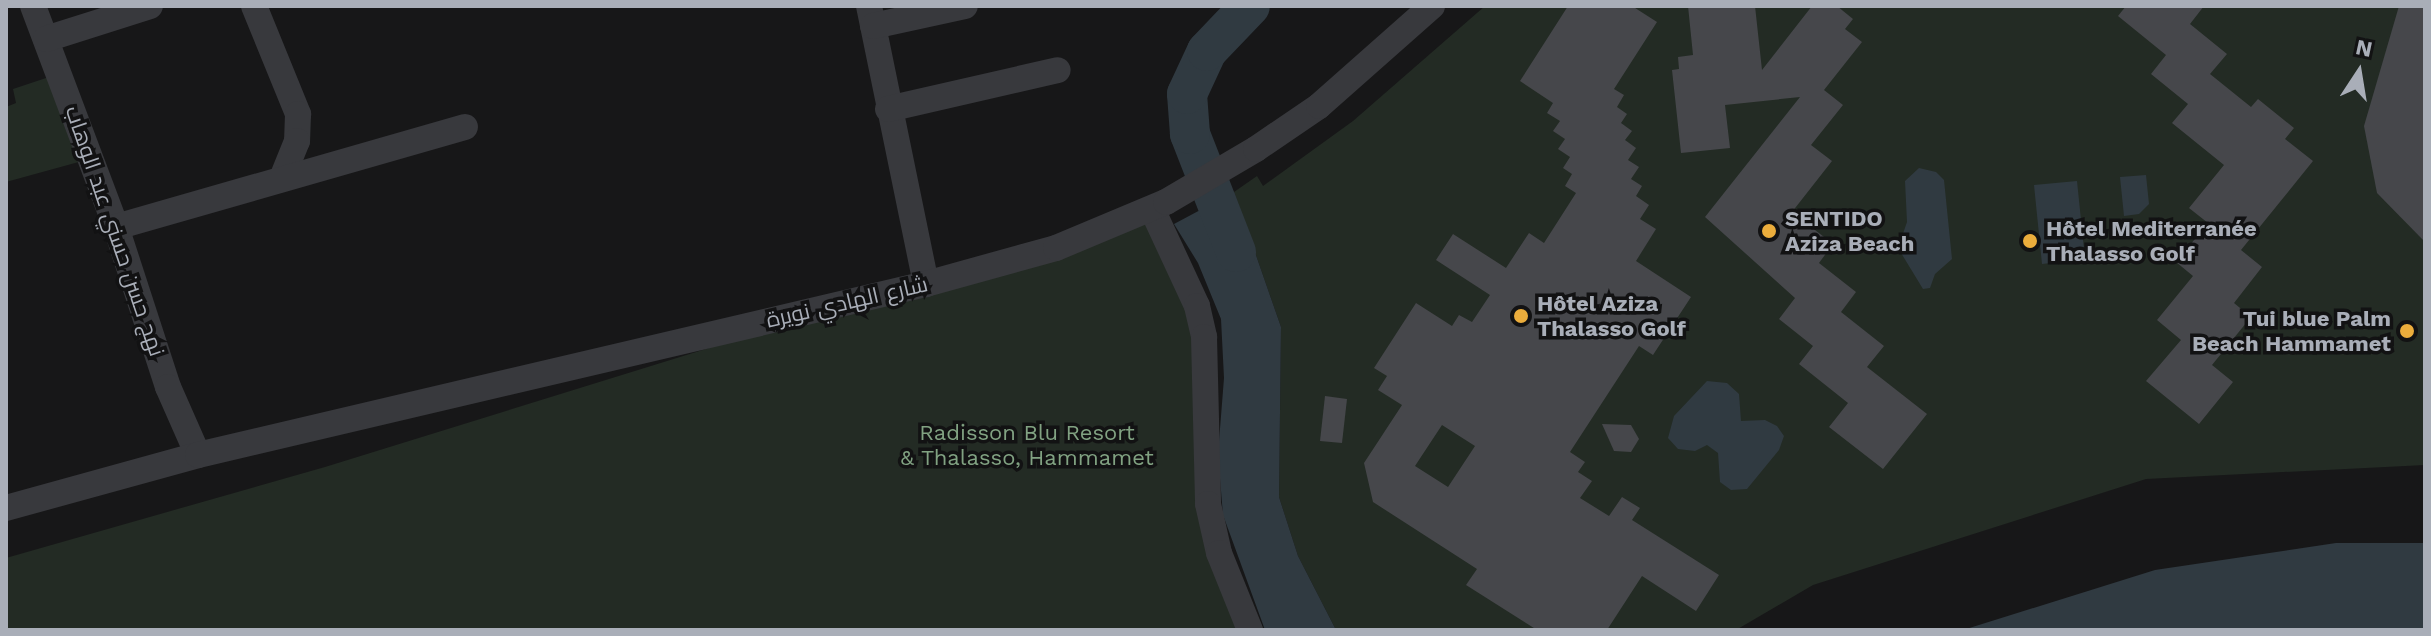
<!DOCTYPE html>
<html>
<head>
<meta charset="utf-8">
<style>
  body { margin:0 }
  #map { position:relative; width:2431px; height:636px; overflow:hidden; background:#171718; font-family:"Work Sans",Cairo,sans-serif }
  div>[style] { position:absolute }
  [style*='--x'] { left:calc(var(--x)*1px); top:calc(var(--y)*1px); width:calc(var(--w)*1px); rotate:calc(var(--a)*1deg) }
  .green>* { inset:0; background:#232b24 }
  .water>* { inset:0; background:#303a41 }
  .river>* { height:40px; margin:-20px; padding:0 20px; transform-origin:20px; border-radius:20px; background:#303a41 }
  .building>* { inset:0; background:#46474b }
  .minor>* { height:26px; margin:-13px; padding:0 13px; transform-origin:13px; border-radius:13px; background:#38393d }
  .dots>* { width:22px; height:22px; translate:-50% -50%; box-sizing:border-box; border:4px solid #121213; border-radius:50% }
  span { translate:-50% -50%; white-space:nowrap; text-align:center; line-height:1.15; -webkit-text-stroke:7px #121213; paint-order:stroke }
  .poi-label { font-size:22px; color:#a9aeb8; font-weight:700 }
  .left { translate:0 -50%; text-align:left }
  .right { translate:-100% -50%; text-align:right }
  .street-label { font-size:22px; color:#a9aeb8 }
  .park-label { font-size:22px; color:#81a282 }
  .frame { position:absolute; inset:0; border:8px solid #a9aeb8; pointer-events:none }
  .north { position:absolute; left:2319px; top:32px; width:80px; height:80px; -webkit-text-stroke:6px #121213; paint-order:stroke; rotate:12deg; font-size:22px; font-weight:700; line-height:32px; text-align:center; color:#a9aeb8 }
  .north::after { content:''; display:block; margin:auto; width:28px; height:36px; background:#a9aeb8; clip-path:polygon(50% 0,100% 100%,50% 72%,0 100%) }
</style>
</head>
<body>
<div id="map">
  <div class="green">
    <i style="clip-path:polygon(1485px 6px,2425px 6px,2425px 465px,2146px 479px,1813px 585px,1736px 630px,1336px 630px,1298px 556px,1279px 497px,1281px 327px,1234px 192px,1257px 176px,1263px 186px,1353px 121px)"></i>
    <i style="clip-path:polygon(49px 77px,86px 160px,6px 182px,6px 107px,16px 103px,13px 89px)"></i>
    <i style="clip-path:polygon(1148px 212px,1187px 268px,1214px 516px,1264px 630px,6px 630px,6px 558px,325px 467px)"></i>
  </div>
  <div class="water">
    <i style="clip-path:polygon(1919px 168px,1936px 172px,1944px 180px,1952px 259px,1935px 274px,1930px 288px,1923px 289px,1898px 248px,1907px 222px,1905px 181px)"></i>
    <i style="clip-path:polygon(2146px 175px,2149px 204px,2139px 214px,2124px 216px,2120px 177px)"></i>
    <i style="clip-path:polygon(2077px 181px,2085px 259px,2042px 264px,2034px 185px)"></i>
    <i style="clip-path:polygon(1234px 192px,1281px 327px,1279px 497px,1298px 556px,1336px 630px,1265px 630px,1223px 515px,1218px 454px,1224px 378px,1221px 319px,1198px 263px,1174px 224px)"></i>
    <i style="clip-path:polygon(1707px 381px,1727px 383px,1739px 394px,1741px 421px,1765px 420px,1777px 426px,1784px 436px,1779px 450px,1747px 489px,1731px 490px,1720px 482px,1718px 453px,1707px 445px,1695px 451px,1678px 449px,1668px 438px,1674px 416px)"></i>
    <i style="clip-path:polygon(2336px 543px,2425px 543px,2425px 630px,1963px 630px,2155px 570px)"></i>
  </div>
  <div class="river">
    <i style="--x:1236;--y:252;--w:127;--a:-111.3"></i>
    <i style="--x:1190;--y:134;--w:40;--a:-94.3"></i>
    <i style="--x:1187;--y:94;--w:47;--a:-65.1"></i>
    <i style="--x:1207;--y:51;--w:62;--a:-46.3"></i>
  </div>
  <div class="building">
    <i style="clip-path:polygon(evenodd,1568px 6px,1632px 6px,1657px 22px,1614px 89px,1624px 95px,1617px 107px,1627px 114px,1621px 123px,1632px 131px,1625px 140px,1636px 148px,1628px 160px,1639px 167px,1631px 179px,1642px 186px,1636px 196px,1649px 205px,1640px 219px,1656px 229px,1636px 261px,1691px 297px,1653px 355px,1639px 346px,1570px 452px,1585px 462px,1578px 472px,1592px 481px,1580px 498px,1609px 516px,1622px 497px,1640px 508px,1632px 520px,1719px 575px,1696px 611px,1642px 576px,1607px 630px,1537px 630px,1466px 585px,1477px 569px,1373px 502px,1364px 463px,1402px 405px,1378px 390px,1387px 376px,1374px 368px,1416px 303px,1452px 326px,1459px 315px,1472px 322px,1490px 295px,1436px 260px,1453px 234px,1506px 268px,1529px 233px,1544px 243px,1576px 193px,1565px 186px,1572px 174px,1563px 168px,1570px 157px,1558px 149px,1565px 139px,1553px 131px,1560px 121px,1547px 113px,1553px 103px,1520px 81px,1568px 6px,1442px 425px,1475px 446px,1448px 487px,1415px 466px,1442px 425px)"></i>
    <i style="clip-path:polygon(1688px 6px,1755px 6px,1762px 70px,1812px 6px,1837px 6px,1853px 19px,1845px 29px,1862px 42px,1824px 90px,1843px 105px,1811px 145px,1832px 161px,1792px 212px,1833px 244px,1819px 263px,1856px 292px,1841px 312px,1884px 346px,1867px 367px,1927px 414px,1883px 469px,1829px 427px,1848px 403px,1799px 364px,1813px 346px,1779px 319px,1795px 298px,1705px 217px,1800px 97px,1725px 105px,1730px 148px,1681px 153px,1672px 70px,1679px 69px,1678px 57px,1693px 55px)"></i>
    <i style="clip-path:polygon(2126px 6px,2204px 6px,2190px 24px,2227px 54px,2210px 74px,2251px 107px,2258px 99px,2294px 128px,2285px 139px,2313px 161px,2241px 250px,2262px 267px,2234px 303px,2251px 317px,2212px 365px,2233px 382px,2199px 424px,2146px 381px,2181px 340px,2157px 320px,2193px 276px,2176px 262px,2208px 223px,2189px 208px,2224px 165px,2172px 123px,2188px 104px,2151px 74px,2166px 55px,2118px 16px)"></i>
    <i style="clip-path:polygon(2399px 6px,2425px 6px,2425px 242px,2377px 193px,2364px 126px)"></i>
    <i style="clip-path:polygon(1325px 396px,1347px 399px,1342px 443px,1320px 441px)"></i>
    <i style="clip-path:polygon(1602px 424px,1631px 425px,1639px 439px,1631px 452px,1614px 451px)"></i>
  </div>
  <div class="minor">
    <i style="--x:33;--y:6;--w:236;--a:69.4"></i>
    <i style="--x:116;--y:227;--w:168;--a:72"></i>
    <i style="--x:168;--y:387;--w:74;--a:66.2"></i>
    <i style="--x:254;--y:6;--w:117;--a:67.8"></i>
    <i style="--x:298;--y:114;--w:27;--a:92"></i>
    <i style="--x:297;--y:141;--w:40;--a:112"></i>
    <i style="--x:869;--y:6;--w:284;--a:78.4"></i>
    <i style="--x:873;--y:26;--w:94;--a:-12.3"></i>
    <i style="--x:46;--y:39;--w:109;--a:-17.6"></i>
    <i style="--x:888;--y:109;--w:174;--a:-12.9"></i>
    <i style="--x:1152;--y:209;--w:107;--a:65.1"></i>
    <i style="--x:1197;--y:306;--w:32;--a:77"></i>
    <i style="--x:1204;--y:337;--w:167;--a:88.6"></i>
    <i style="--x:1208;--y:504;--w:50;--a:77.3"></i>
    <i style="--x:1219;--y:553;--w:83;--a:68.1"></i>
    <i style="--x:116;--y:227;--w:363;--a:-16"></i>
    <i style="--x:6;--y:508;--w:199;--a:-15.4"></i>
    <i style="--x:198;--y:455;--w:748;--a:-13.22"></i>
    <i style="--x:926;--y:284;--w:135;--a:-15.5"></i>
    <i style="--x:1056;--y:248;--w:119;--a:-22.7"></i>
    <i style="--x:1166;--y:202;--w:104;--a:-30.5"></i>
    <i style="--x:1256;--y:149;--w:76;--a:-34.3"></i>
    <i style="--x:1319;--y:106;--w:151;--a:-41.5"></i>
  </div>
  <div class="dots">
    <i style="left:1769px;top:231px;background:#ebad3c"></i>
    <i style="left:2030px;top:241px;background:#ebad3c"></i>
    <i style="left:1521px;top:316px;background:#ebad3c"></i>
    <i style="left:2407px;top:331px;background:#ebad3c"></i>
  </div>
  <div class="poi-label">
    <span class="left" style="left:1785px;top:231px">SENTIDO<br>Aziza Beach</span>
    <span class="left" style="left:2046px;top:241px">Hôtel Mediterranée<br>Thalasso Golf</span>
    <span class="left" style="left:1537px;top:316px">Hôtel Aziza<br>Thalasso Golf</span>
    <span class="right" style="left:2391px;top:331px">Tui blue Palm<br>Beach Hammamet</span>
  </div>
  <div class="street-label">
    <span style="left:115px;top:231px;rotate:71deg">نهج حسن حسني عبد الوهاب</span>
    <span style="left:847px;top:302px;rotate:-13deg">شارع الهادي نويرة</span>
  </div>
  <div class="park-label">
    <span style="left:1027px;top:445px">Radisson Blu Resort<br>&amp; Thalasso, Hammamet</span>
  </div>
  <div class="frame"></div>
  <div class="north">N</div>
</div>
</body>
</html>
